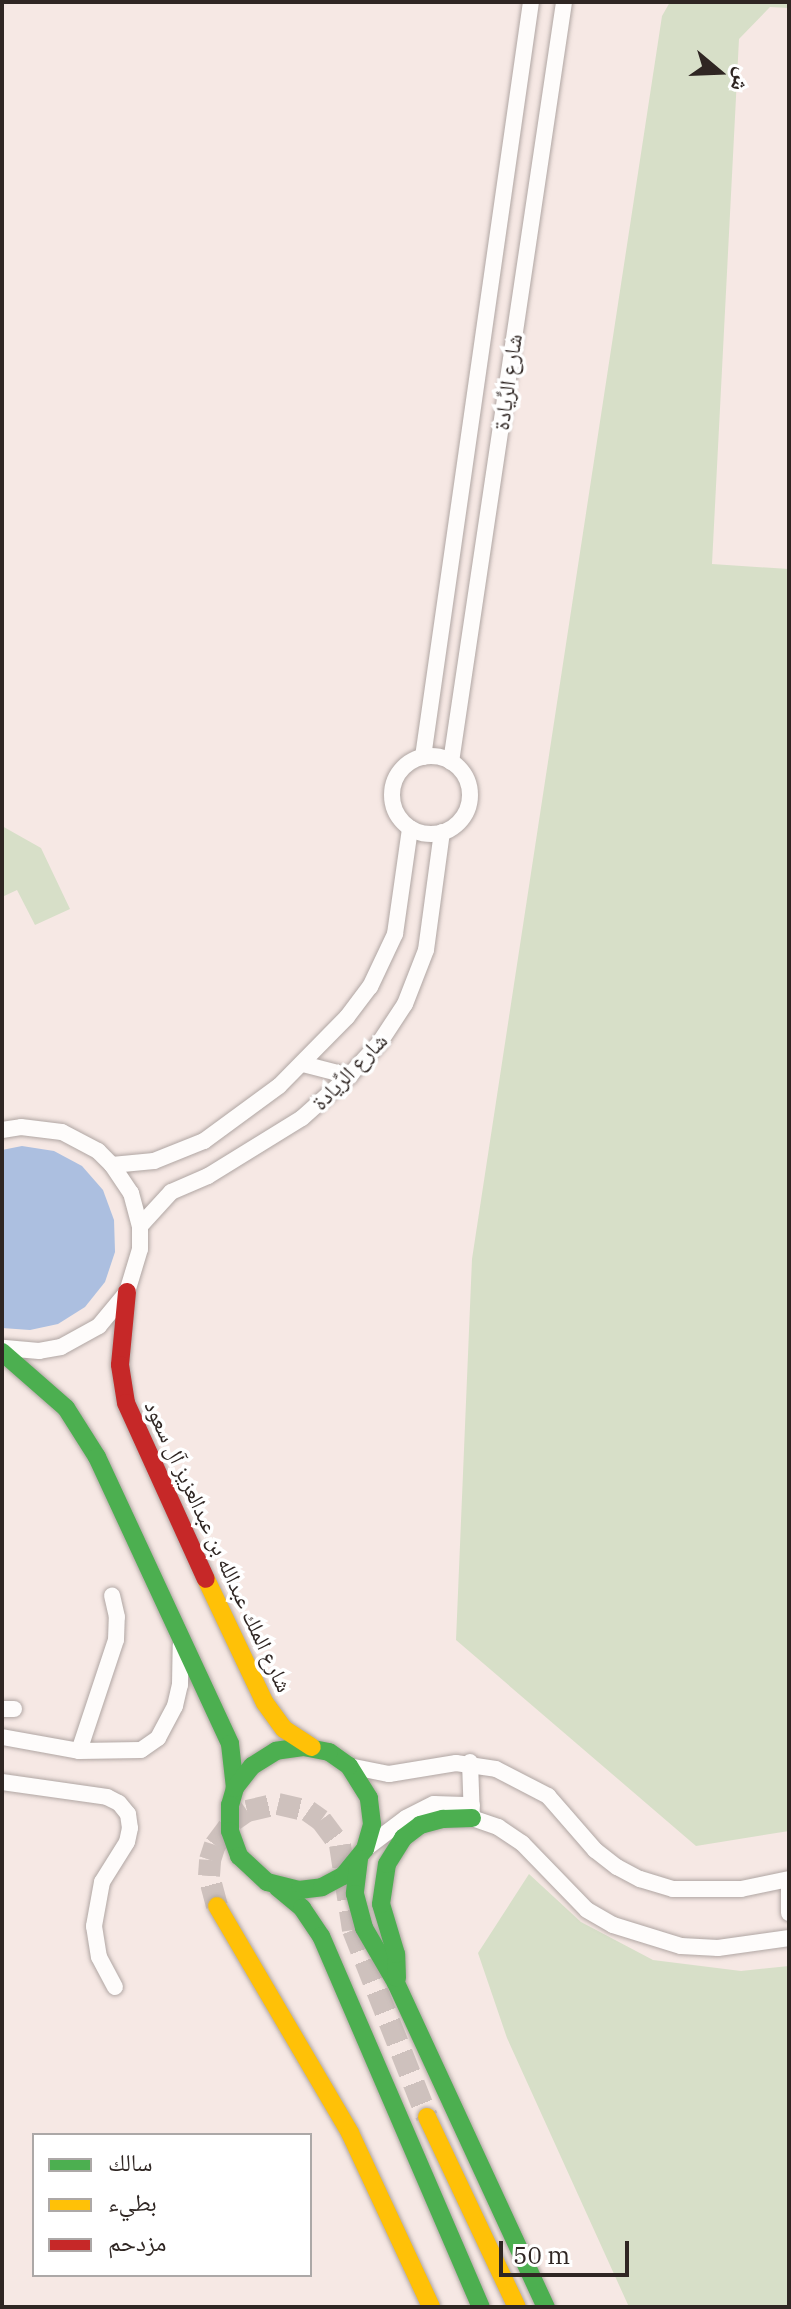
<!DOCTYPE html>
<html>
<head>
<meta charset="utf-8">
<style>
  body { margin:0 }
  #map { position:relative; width:791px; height:2309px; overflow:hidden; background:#f6e8e4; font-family:"IBM Plex Serif","Noto Naskh Arabic",serif }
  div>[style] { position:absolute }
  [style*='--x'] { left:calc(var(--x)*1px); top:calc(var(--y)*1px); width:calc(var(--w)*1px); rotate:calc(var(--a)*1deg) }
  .green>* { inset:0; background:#d7dfc8 }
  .water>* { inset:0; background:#acbfe0 }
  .secondary-tunnel>* { height:22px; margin-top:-11px; transform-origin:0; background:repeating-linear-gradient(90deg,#cec1bd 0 22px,transparent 0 33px) }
  .roads { filter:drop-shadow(0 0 2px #b0a6a3) drop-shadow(0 0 2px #b0a6a3) }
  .street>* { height:16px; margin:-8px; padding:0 8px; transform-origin:8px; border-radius:8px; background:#fefcfb }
  .street>.ring { margin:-8px; padding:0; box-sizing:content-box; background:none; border:16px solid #fefcfb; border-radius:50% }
  .fast>* { height:18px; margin:-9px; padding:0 9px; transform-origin:9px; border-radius:9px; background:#4caf50 }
  .slow>* { height:18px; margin:-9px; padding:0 9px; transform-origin:9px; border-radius:9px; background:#ffc107 }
  .jam>* { height:18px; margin:-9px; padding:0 9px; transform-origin:9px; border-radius:9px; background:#c62828 }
  span { translate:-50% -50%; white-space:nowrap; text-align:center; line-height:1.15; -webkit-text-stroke:7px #fff; paint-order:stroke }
  .street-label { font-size:22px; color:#2f2623 }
  .frame { position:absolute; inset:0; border:4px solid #2f2623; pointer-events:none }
  .legend { position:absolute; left:32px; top:2133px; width:280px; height:144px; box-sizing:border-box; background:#fff; border:2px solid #aca8a7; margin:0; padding:10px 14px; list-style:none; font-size:24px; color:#2f2623 }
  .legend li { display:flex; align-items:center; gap:16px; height:40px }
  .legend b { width:40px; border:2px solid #aca8a7 }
  .north { position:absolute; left:679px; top:32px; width:80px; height:80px; -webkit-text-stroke:6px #fff; paint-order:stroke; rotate:109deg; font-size:22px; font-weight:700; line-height:32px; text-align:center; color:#2f2623 }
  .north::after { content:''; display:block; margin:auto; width:28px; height:36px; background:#2f2623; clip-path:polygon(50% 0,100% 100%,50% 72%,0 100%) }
  .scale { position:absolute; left:499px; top:2241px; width:130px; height:36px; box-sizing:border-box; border:4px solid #2f2623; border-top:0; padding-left:10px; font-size:24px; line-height:28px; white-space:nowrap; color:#2f2623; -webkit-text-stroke:6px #fff; paint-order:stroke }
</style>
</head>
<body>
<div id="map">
  <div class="green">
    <i style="clip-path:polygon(670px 2px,789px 2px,789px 8px,770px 7px,739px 39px,712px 564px,789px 569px,789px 1831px,696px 1846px,456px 1640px,472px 1259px,662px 16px)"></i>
    <i style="clip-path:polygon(2px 826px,41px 848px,70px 909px,35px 925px,17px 890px,2px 897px)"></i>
    <i style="clip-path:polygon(529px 1874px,581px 1922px,653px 1960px,741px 1971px,789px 1966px,789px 2307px,629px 2307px,507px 2038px,478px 1953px)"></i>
  </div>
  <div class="water">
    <i style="clip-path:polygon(22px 1146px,54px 1151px,82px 1166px,103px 1190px,114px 1220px,115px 1252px,105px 1282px,85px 1307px,58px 1324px,30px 1330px,2px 1328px,2px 1150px)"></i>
  </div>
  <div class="secondary-tunnel">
    <i style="--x:217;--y:1906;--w:31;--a:-105"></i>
    <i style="--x:209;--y:1876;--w:16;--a:-86"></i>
    <i style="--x:210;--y:1860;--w:16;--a:-72"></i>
    <i style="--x:215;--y:1845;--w:31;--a:-53"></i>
    <i style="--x:234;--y:1820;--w:16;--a:-35"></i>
    <i style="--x:247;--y:1811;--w:32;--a:-13"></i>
    <i style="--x:278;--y:1804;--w:31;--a:13"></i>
    <i style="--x:308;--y:1811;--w:16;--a:35"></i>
    <i style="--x:321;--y:1820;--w:31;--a:53"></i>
    <i style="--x:340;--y:1845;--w:86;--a:81.3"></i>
    <i style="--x:353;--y:1930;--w:201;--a:68.4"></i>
  </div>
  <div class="roads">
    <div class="street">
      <i class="ring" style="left:392px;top:756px;width:62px;height:62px"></i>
      <i style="--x:423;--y:757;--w:763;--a:-81.86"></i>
      <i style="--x:451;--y:762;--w:768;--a:-81.54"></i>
      <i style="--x:303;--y:1064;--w:48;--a:14.6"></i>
      <i style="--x:2;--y:1130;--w:19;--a:-9"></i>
      <i style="--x:21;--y:1127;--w:41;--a:7"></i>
      <i style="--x:62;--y:1132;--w:41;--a:27.8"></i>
      <i style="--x:98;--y:1151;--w:20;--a:45"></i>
      <i style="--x:112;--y:1165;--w:34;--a:56"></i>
      <i style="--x:131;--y:1193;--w:34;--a:75"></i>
      <i style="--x:140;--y:1226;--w:23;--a:90"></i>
      <i style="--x:140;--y:1249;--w:45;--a:106.8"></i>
      <i style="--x:127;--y:1292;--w:44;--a:129.5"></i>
      <i style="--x:99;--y:1326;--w:43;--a:151.1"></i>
      <i style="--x:61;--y:1347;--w:22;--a:170"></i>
      <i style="--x:39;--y:1351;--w:37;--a:-175"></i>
      <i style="--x:112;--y:1165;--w:42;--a:-5.4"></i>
      <i style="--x:154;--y:1161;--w:54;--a:-21.8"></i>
      <i style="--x:204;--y:1141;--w:93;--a:-36.3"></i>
      <i style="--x:279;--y:1086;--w:97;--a:-45.4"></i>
      <i style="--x:347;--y:1017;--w:38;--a:-53"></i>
      <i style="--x:370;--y:987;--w:59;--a:-64.7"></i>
      <i style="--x:395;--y:934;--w:107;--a:-81.9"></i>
      <i style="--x:140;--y:1226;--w:46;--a:-47.6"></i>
      <i style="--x:171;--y:1192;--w:40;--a:-23.4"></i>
      <i style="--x:208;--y:1176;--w:110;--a:-31.7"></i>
      <i style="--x:302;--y:1118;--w:63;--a:-41.8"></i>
      <i style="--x:349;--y:1076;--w:46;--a:-47.6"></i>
      <i style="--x:380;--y:1042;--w:45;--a:-56.7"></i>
      <i style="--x:405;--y:1004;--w:58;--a:-68.7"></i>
      <i style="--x:426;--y:950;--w:119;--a:-82.3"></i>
      <i style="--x:2;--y:1709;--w:12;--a:0"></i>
      <i style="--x:2;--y:1737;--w:78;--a:10.3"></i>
      <i style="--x:79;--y:1751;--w:62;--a:-0.9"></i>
      <i style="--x:141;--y:1750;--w:21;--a:-35"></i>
      <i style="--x:158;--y:1738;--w:36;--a:-62"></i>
      <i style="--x:175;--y:1706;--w:22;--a:-77"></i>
      <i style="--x:180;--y:1685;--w:39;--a:-89"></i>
      <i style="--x:79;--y:1751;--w:117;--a:-71.6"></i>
      <i style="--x:116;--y:1640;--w:23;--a:-88"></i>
      <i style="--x:117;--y:1617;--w:22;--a:-103"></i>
      <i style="--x:470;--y:1762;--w:56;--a:88"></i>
      <i style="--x:472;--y:1818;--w:28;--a:19"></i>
      <i style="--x:498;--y:1827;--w:29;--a:34"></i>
      <i style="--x:522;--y:1843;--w:93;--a:45.9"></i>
      <i style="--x:587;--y:1910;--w:30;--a:30"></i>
      <i style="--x:613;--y:1925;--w:71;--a:17.2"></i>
      <i style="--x:681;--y:1946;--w:37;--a:3"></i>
      <i style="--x:718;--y:1948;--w:72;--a:-8"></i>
      <i style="--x:349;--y:1766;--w:41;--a:11.3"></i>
      <i style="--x:389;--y:1774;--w:68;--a:-9.3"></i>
      <i style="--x:456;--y:1763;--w:40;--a:8.5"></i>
      <i style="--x:496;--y:1769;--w:59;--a:27.4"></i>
      <i style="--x:548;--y:1796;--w:72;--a:49"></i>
      <i style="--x:595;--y:1850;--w:28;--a:38"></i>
      <i style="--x:617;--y:1867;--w:26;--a:28"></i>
      <i style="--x:640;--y:1879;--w:34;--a:17"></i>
      <i style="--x:673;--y:1889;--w:68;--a:0"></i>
      <i style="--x:741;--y:1889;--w:49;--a:-11.8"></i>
      <i style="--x:2;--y:1782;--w:106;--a:8.1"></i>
      <i style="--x:107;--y:1797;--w:13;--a:27"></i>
      <i style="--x:119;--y:1803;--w:14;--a:51"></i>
      <i style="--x:128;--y:1814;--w:14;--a:82"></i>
      <i style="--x:130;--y:1828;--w:14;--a:102"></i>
      <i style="--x:127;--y:1842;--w:47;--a:122"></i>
      <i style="--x:102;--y:1882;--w:45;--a:100.3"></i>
      <i style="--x:94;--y:1926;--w:31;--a:81"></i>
      <i style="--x:99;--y:1957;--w:34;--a:62"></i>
      <i style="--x:365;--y:1849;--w:51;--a:-37.1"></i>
      <i style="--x:406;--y:1818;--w:31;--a:-27"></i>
      <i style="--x:434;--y:1804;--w:38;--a:2"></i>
      <i style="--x:789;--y:1887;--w:26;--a:90"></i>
    </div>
    <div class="fast">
      <i style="--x:2;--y:1352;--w:85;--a:41.2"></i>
      <i style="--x:66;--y:1408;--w:58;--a:57.7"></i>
      <i style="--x:97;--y:1457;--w:316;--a:65.1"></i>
      <i style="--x:230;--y:1744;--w:44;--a:83.5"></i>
      <i style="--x:235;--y:1788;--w:18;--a:106"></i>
      <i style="--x:230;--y:1805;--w:26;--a:90"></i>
      <i style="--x:230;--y:1831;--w:27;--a:70"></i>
      <i style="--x:239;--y:1856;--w:38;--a:43"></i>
      <i style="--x:267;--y:1882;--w:33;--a:14"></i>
      <i style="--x:299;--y:1890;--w:23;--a:-7"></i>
      <i style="--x:322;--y:1887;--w:24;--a:-28"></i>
      <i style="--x:343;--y:1876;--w:35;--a:-51"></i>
      <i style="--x:365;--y:1849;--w:26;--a:-74"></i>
      <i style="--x:372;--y:1824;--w:26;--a:-97"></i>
      <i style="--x:369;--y:1798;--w:38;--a:-122"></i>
      <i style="--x:349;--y:1766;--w:24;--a:-145"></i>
      <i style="--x:329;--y:1752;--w:26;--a:-169"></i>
      <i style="--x:303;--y:1747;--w:27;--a:172"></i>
      <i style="--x:276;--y:1751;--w:28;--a:148"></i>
      <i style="--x:252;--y:1766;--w:28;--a:128"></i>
      <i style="--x:359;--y:1859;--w:35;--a:97"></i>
      <i style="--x:355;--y:1894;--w:35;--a:75"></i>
      <i style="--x:364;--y:1928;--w:64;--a:59.8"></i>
      <i style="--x:396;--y:1983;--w:357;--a:65.2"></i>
      <i style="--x:277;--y:1887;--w:33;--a:40"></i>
      <i style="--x:302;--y:1908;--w:34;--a:56"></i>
      <i style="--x:321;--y:1936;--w:404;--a:66.7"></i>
      <i style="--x:397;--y:1978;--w:24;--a:-92"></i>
      <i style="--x:396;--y:1954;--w:52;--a:-106.7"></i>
      <i style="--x:381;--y:1904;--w:40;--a:-81.5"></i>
      <i style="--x:387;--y:1864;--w:31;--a:-58"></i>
      <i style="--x:403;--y:1838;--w:21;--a:-37"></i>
      <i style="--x:420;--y:1825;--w:24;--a:-15"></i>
      <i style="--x:443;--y:1819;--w:29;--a:-2"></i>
    </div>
    <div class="slow">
      <i style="--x:206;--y:1579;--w:137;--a:64.6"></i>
      <i style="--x:265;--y:1703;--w:32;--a:54"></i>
      <i style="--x:284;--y:1729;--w:33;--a:33"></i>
      <i style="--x:217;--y:1906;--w:263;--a:59.6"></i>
      <i style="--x:350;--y:2133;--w:192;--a:65"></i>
      <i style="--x:427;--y:2117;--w:210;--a:64.7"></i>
    </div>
    <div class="jam">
      <i style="--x:127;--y:1292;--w:73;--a:95.5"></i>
      <i style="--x:120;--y:1365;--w:38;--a:81"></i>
      <i style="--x:126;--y:1403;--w:193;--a:65.6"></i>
    </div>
  </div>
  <div class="street-label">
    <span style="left:507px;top:382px;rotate:-82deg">شارع الرِّيادة</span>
    <span style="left:349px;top:1071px;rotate:-46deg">شارع الرِّيادة</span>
    <span style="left:219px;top:1546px;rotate:65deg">شارع الملك عبدالله بن عبدالعزيز آل سعود</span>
  </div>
  <div class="frame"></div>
  <ul class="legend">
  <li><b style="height:10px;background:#4caf50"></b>سالك</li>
  <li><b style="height:10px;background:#ffc107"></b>بطيء</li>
  <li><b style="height:10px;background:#c62828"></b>مزدحم</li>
  </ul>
  <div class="north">ش</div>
  <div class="scale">50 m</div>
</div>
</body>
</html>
